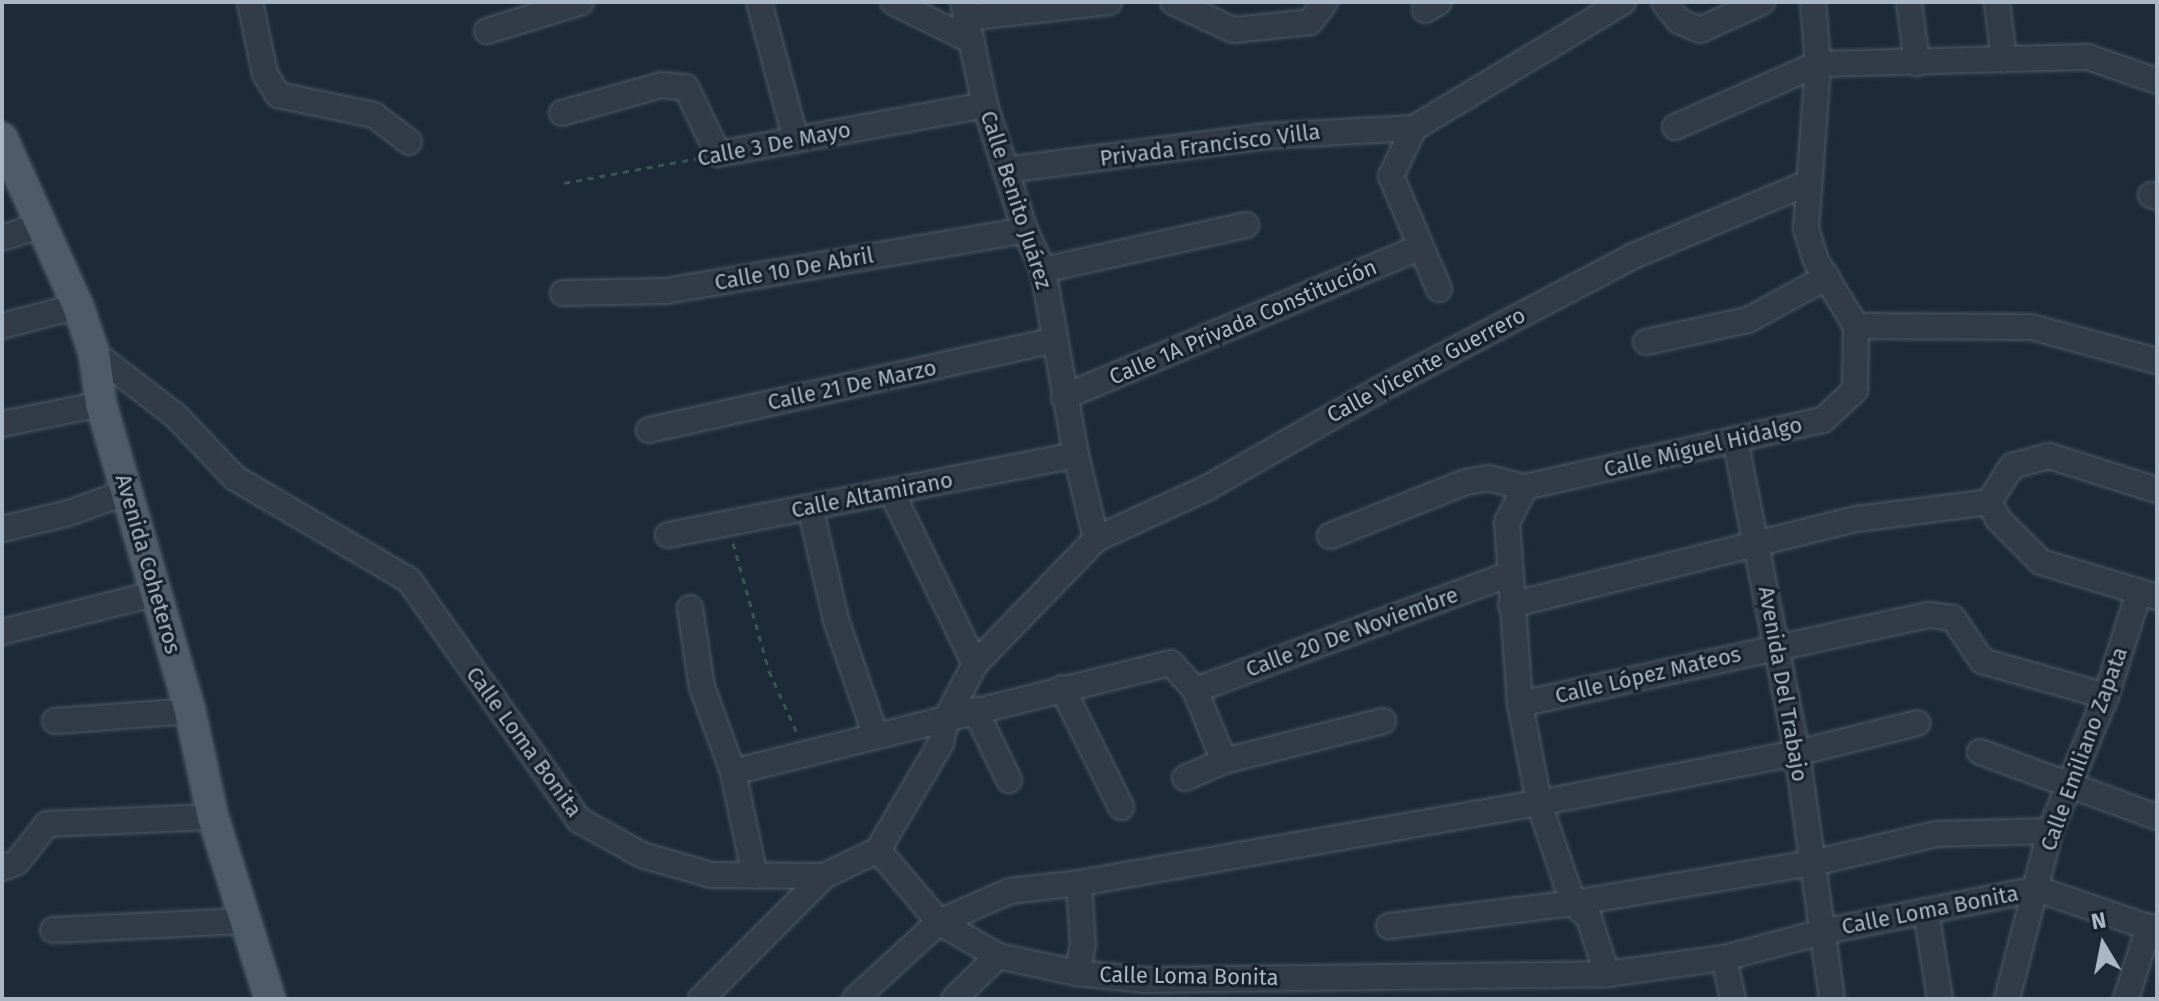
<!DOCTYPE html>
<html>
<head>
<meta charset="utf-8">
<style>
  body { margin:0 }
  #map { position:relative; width:2159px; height:1001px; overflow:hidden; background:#1d2a38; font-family:"Fira Sans",sans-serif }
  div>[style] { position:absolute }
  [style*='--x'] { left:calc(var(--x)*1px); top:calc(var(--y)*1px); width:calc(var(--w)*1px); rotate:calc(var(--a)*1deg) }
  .path>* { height:3px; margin-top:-1.5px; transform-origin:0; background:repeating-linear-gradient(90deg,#3a5353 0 6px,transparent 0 12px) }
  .roads { filter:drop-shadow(0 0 2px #4e5a66) drop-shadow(0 0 2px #4e5a66) }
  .minor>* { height:24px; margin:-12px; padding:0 12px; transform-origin:12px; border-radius:12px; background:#313c48 }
  .major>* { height:30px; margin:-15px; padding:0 15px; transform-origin:15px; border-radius:15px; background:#4e5b69 }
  span { translate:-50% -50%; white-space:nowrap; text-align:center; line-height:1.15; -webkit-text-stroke:6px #17212c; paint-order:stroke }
  .street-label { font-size:22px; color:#aab7c6 }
  .frame { position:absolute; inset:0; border:4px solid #aab7c6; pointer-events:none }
  .north { position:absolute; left:2063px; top:905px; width:80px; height:80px; -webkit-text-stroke:6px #17212c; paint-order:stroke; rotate:350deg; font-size:22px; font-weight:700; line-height:32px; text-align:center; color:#aab7c6 }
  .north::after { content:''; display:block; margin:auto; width:28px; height:36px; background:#aab7c6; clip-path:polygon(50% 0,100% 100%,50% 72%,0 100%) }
</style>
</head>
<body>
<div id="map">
  <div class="path">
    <i style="--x:564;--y:183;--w:137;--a:-10.5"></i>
    <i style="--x:733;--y:543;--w:133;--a:74.3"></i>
    <i style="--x:769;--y:671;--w:70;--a:65.6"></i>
  </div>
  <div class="roads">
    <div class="minor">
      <i style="--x:250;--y:2;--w:74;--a:78.2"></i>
      <i style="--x:265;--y:74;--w:25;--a:58"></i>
      <i style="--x:278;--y:95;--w:98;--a:11.8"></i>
      <i style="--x:374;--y:115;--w:44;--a:37.6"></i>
      <i style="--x:759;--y:2;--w:143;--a:75"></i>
      <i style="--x:893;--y:2;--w:88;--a:26.3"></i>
      <i style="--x:963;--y:2;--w:105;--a:77.9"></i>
      <i style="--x:985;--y:105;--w:131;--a:72.3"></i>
      <i style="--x:1025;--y:230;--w:44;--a:65.8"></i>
      <i style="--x:1043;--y:270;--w:188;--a:79.9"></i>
      <i style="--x:1076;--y:455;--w:86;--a:76.6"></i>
      <i style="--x:1173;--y:2;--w:66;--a:25"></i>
      <i style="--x:1233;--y:30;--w:77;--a:-5.9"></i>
      <i style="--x:1310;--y:22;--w:25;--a:-53"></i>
      <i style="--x:1664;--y:2;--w:24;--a:52"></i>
      <i style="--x:1679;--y:21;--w:23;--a:23"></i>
      <i style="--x:1700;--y:30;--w:68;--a:-24.3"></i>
      <i style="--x:1909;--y:2;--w:62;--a:82.5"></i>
      <i style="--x:1997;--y:2;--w:58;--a:83.1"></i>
      <i style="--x:1425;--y:10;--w:16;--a:-30"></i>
      <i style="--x:965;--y:18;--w:145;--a:-6.3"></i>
      <i style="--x:487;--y:31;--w:98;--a:-17.1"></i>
      <i style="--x:562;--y:113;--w:103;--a:-15.8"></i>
      <i style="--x:661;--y:85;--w:25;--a:5"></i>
      <i style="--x:686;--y:87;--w:74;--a:64.5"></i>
      <i style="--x:718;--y:154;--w:271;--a:-10.4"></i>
      <i style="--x:1675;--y:127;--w:156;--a:-23.8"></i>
      <i style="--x:1818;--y:64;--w:270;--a:-1.5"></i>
      <i style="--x:2088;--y:57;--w:73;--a:19.2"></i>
      <i style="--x:1006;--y:170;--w:264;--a:-7.4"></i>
      <i style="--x:1268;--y:136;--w:146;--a:-3.1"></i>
      <i style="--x:2151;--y:195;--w:6;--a:18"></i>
      <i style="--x:2;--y:238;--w:42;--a:-18"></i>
      <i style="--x:1043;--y:270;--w:208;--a:-12.5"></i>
      <i style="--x:1439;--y:289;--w:123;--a:-113"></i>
      <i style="--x:1391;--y:176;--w:53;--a:-64.4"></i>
      <i style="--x:1414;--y:128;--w:244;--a:-31.1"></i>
      <i style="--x:563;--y:293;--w:103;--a:-1.1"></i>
      <i style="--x:666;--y:291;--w:364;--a:-9.6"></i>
      <i style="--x:2;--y:326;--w:79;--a:-14.7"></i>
      <i style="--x:1856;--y:326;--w:175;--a:0.3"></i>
      <i style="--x:2031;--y:327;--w:131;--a:15.1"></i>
      <i style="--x:1646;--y:342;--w:104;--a:-12.2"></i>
      <i style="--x:1748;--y:320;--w:90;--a:-28.6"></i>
      <i style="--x:94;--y:353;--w:103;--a:37.5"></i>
      <i style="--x:176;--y:416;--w:86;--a:46.4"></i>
      <i style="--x:235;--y:478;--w:202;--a:30.4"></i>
      <i style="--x:409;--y:580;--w:294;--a:54.7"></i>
      <i style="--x:579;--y:820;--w:72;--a:29.1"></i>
      <i style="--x:642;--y:855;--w:72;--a:16.2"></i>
      <i style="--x:711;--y:875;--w:113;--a:0.5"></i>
      <i style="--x:824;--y:876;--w:60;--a:-25.7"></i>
      <i style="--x:1064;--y:397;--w:387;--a:-22.8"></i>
      <i style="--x:2;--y:424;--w:101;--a:-11.4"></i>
      <i style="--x:649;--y:430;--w:416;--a:-12.5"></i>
      <i style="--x:1735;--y:439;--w:320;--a:78.8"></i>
      <i style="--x:1797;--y:753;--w:248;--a:81.9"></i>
      <i style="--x:1525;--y:487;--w:305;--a:-12.7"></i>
      <i style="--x:1823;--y:420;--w:44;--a:-43.2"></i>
      <i style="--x:1855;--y:390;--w:64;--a:-89.1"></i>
      <i style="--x:1856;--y:326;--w:76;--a:-121.6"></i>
      <i style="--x:1816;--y:261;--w:34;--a:-107"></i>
      <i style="--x:1806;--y:229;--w:165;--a:-85.8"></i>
      <i style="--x:1818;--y:64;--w:62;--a:-94.6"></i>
      <i style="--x:1525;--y:487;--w:39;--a:117"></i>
      <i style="--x:1507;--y:522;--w:182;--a:85.9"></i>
      <i style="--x:1520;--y:704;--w:101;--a:79.1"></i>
      <i style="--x:1539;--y:803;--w:106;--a:71.2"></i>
      <i style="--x:1573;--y:903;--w:22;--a:43"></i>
      <i style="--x:1589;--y:918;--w:59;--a:72.2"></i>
      <i style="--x:891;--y:491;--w:192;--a:64.1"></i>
      <i style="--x:1989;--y:502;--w:19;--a:62"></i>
      <i style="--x:1998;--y:519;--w:61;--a:45"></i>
      <i style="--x:2041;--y:562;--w:121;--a:16.8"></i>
      <i style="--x:810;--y:507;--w:116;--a:77"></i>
      <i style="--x:836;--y:620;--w:123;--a:71"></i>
      <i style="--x:2;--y:529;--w:69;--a:-13.4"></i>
      <i style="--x:69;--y:513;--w:62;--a:-19.9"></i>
      <i style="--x:668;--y:535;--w:416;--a:-11.1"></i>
      <i style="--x:1330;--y:536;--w:146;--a:-21.7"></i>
      <i style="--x:1466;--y:482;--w:22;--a:-10"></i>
      <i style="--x:1488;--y:478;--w:38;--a:14"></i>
      <i style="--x:1511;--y:605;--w:357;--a:-14"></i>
      <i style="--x:1857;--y:519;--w:133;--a:-7.3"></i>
      <i style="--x:1989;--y:502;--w:43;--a:-57.4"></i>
      <i style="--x:2012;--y:466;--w:38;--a:-15"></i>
      <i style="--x:2049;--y:456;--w:113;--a:17.5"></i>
      <i style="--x:690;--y:608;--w:80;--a:81.4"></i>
      <i style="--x:702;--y:687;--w:90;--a:70"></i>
      <i style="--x:733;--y:772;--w:106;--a:78.1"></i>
      <i style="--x:2;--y:632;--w:160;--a:-14.1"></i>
      <i style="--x:1062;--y:688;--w:133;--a:63.6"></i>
      <i style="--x:1195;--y:690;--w:336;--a:-20.2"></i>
      <i style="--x:1520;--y:704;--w:419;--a:-12.3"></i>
      <i style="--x:1929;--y:615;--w:24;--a:7"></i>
      <i style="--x:1953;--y:618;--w:52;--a:56"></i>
      <i style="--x:1982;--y:661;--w:129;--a:15.8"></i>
      <i style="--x:975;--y:710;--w:78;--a:64.1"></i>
      <i style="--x:55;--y:721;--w:135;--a:-4.2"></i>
      <i style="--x:1980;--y:752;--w:189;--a:20.2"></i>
      <i style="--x:733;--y:772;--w:451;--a:-14"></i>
      <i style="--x:1171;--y:663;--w:36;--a:48"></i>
      <i style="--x:1195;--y:690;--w:77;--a:67.8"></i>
      <i style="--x:1185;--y:778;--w:43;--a:-23.6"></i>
      <i style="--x:1224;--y:761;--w:164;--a:-14.1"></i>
      <i style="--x:878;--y:850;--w:94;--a:49.7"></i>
      <i style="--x:939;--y:922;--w:68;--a:30"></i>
      <i style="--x:998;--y:956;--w:81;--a:12.1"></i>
      <i style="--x:1077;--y:973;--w:69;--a:5.8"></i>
      <i style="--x:1146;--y:980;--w:461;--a:-0.7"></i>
      <i style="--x:1607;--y:974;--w:118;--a:-7.8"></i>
      <i style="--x:1724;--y:958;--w:101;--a:-14.9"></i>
      <i style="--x:1822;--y:932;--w:219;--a:-11.3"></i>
      <i style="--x:2037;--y:889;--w:127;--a:18.9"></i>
      <i style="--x:878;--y:850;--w:124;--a:-59.5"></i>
      <i style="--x:941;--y:743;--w:27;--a:-77"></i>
      <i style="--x:947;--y:717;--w:60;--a:-62.2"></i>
      <i style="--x:975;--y:664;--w:174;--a:-45.9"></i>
      <i style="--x:1096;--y:539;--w:122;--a:-24.7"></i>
      <i style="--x:1207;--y:488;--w:202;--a:-29.7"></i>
      <i style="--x:1382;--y:388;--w:281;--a:-27.7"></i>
      <i style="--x:1631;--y:257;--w:192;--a:-22.7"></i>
      <i style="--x:2;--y:868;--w:16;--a:-22"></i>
      <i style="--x:17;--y:862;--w:48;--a:-51.7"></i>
      <i style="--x:47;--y:824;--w:166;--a:-2.4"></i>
      <i style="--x:1926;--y:911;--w:89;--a:81"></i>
      <i style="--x:1389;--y:926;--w:185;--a:-7.1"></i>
      <i style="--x:1573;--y:903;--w:243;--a:-9.5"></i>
      <i style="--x:1813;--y:863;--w:127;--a:-13.2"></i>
      <i style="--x:1937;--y:834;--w:113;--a:-1.5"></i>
      <i style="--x:53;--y:930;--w:192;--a:-2.7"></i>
      <i style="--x:1724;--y:958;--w:42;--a:77.6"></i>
      <i style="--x:1077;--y:973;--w:29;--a:-78"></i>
      <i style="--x:1083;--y:945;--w:62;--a:-93.7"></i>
      <i style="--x:701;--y:999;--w:174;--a:-45"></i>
      <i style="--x:855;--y:999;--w:114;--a:-42.5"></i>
      <i style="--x:939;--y:922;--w:77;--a:-23.6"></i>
      <i style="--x:1010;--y:891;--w:69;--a:-6.6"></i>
      <i style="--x:1079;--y:883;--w:467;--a:-9.9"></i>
      <i style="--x:1539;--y:803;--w:263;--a:-11"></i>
      <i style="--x:1797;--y:753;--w:124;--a:-14"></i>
      <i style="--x:954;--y:999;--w:62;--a:-44.3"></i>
      <i style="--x:2007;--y:999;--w:173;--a:-75.6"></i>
      <i style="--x:2050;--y:831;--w:146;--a:-67.5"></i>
      <i style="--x:2106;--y:696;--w:109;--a:-72.4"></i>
      <i style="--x:2126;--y:999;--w:76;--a:-72.3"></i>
    </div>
    <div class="major">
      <i style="--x:2;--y:138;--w:184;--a:65.7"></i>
      <i style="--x:78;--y:306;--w:50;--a:71.2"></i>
      <i style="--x:94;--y:353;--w:51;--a:82.2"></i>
      <i style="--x:101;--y:404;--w:320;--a:73.8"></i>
      <i style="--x:190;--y:711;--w:108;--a:77.8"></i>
      <i style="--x:213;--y:817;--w:191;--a:72.6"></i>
    </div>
  </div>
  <div class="street-label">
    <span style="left:774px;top:144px;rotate:-11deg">Calle 3 De Mayo</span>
    <span style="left:1210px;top:145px;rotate:-7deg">Privada Francisco Villa</span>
    <span style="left:1016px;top:200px;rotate:72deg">Calle Benito Juárez</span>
    <span style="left:794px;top:269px;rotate:-10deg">Calle 10 De Abril</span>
    <span style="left:1243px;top:322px;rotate:-23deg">Calle 1A Privada Constitución</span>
    <span style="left:1426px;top:365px;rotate:-28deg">Calle Vicente Guerrero</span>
    <span style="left:852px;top:385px;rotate:-12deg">Calle 21 De Marzo</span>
    <span style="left:1703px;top:447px;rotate:-13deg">Calle Miguel Hidalgo</span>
    <span style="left:872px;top:495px;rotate:-11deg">Calle Altamirano</span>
    <span style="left:148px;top:564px;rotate:74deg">Avenida Coheteros</span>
    <span style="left:1352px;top:632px;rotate:-20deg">Calle 20 De Noviembre</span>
    <span style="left:1648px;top:675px;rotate:-13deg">Calle López Mateos</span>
    <span style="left:1783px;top:684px;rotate:80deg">Avenida Del Trabajo</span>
    <span style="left:524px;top:742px;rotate:54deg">Calle Loma Bonita</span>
    <span style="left:2084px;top:749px;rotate:-70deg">Calle Emiliano Zapata</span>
    <span style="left:1930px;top:910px;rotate:-11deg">Calle Loma Bonita</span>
    <span style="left:1189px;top:976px;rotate:1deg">Calle Loma Bonita</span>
  </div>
  <div class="frame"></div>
  <div class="north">N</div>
</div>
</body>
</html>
